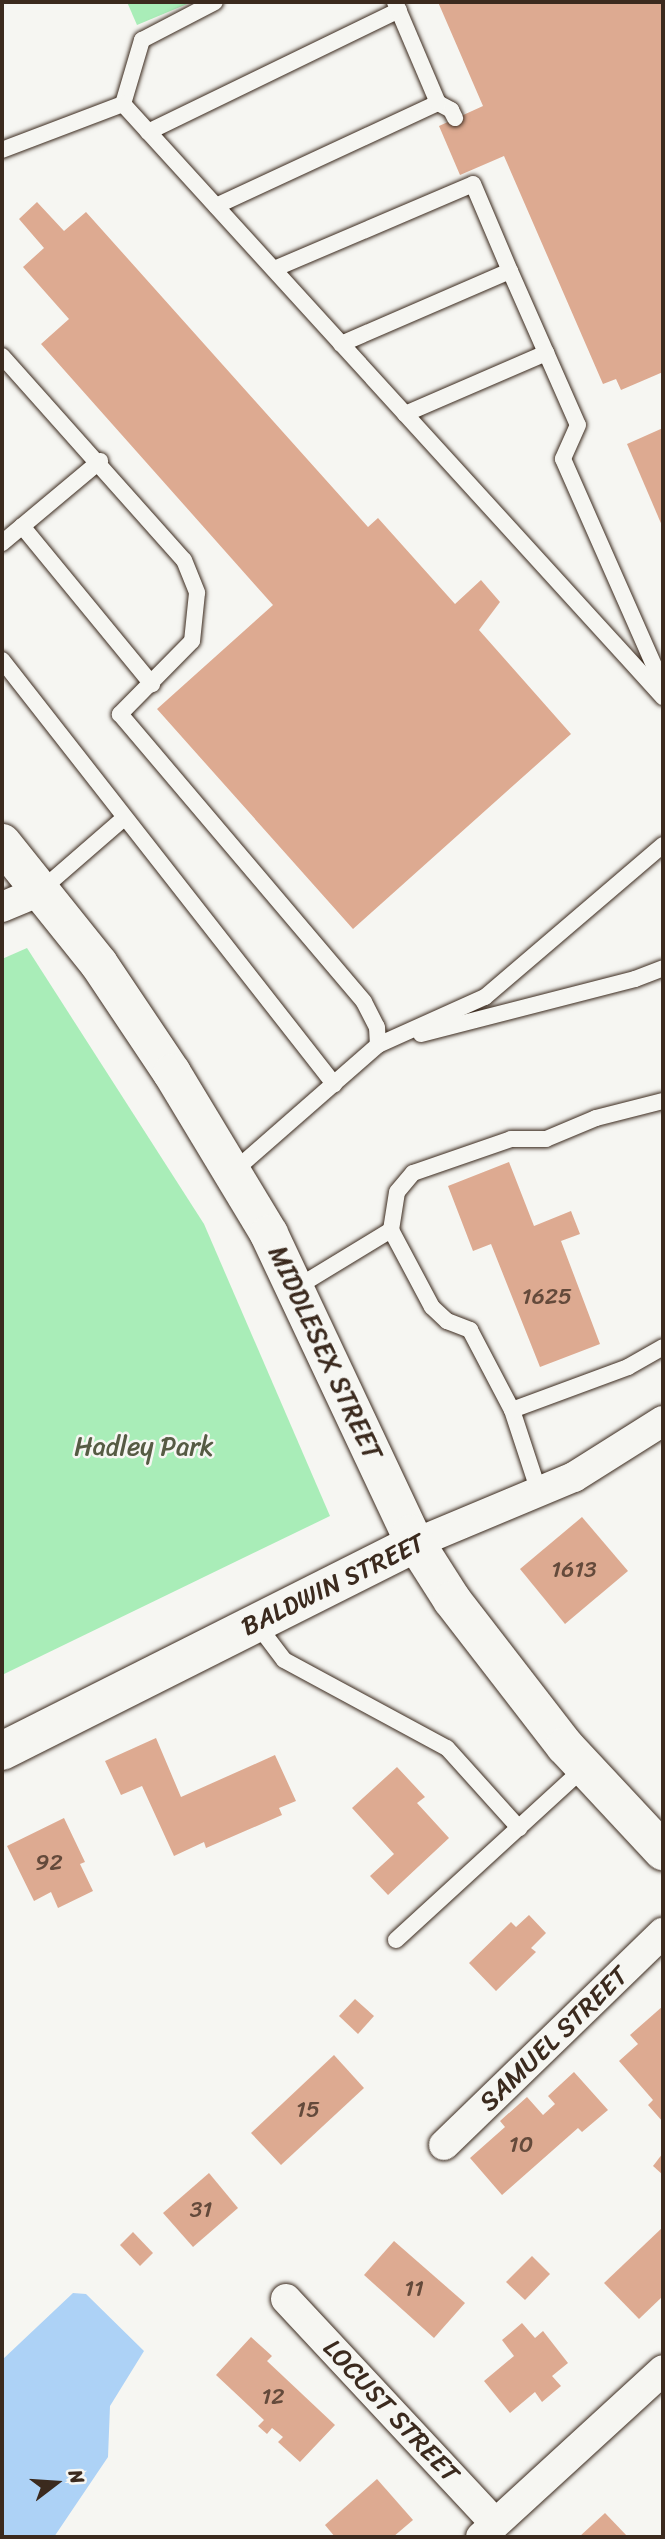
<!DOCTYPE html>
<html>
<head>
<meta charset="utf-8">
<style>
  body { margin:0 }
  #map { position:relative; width:665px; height:2539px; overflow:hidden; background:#f6f6f2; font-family:Sriracha,sans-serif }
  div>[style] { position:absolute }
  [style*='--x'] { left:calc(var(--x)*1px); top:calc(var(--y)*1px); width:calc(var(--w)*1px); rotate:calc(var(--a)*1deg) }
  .green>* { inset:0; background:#a9edb8 }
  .water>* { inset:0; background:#add2f6 }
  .building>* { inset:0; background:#ddaa91 }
  .roads { filter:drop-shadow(0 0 2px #3b2a1e) drop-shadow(0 0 2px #3b2a1e) }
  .service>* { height:16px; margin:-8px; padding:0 8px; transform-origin:8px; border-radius:8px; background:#f6f6f2 }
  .minor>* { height:30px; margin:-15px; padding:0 15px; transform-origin:15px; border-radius:15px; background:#f6f6f2 }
  .tertiary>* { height:38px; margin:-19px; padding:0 19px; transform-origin:19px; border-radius:19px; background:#f6f6f2 }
  .primary>* { height:38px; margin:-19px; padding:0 19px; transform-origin:19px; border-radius:19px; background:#f6f6f2 }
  span { translate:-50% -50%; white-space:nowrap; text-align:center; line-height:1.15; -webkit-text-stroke:5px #f6f6f2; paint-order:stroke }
  .number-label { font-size:23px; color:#644a3b }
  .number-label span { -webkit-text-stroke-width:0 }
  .street-label { font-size:26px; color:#3b2a1e }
  .park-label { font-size:26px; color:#565b44 }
  .frame { position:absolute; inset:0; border:4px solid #3b2a1e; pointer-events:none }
  .north { position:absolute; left:21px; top:2448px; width:70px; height:70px; -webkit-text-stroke:5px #f6f6f2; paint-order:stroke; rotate:73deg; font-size:19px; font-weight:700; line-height:28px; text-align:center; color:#3b2a1e }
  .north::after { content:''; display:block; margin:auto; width:24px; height:32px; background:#3b2a1e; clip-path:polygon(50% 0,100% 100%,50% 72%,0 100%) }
</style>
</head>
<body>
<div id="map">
  <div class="green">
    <i style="clip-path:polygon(127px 2px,192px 2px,137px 25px)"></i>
    <i style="clip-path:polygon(27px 948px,204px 1224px,330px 1516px,2px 1675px,2px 959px)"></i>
  </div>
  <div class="water">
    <i style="clip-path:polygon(73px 2293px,86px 2294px,144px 2351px,110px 2406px,108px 2457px,54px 2537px,2px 2537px,2px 2360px)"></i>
  </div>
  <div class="building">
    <i style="clip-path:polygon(438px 2px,663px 2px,663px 372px,621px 390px,616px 379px,603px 384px,504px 156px,460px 175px,439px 126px,483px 106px)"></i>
    <i style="clip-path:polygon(37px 202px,64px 231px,86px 212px,368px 527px,378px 518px,455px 604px,481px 580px,500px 602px,479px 630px,571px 734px,353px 929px,157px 709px,273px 605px,41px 344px,69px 319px,23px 267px,44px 248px,19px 219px)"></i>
    <i style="clip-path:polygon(663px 428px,663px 528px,627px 444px)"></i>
    <i style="clip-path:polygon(509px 1162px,534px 1226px,571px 1211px,580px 1234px,561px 1241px,600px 1344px,540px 1367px,491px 1244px,473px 1251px,448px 1186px)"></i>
    <i style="clip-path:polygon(582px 1517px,628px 1571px,565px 1624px,520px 1569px)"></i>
    <i style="clip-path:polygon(156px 1738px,181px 1797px,275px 1755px,296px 1801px,279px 1808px,282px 1815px,206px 1848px,204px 1842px,174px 1856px,142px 1786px,121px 1795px,105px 1761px)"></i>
    <i style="clip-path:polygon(397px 1767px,425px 1797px,417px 1803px,449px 1838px,388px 1895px,370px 1876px,394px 1854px,352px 1808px)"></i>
    <i style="clip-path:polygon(64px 1818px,85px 1862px,80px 1864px,93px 1891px,58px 1908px,51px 1892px,34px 1901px,7px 1846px)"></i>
    <i style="clip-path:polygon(529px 1915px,546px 1933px,531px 1948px,536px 1952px,496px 1991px,469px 1963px,511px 1922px,516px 1927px)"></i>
    <i style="clip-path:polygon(355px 1999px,374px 2016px,358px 2034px,339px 2016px)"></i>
    <i style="clip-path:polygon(663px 2006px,663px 2122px,648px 2105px,653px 2100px,619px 2061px,638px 2044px,630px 2035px)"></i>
    <i style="clip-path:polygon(334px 2055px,364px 2088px,281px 2165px,251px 2133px)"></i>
    <i style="clip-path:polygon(574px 2072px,608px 2110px,582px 2132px,578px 2128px,502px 2195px,470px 2158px,505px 2127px,500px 2121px,527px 2097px,543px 2115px,555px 2104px,548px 2096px)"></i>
    <i style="clip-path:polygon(663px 2153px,663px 2175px,653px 2166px)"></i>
    <i style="clip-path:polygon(209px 2173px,238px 2208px,193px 2247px,163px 2213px)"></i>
    <i style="clip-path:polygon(663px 2227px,663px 2296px,639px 2319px,604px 2283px)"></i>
    <i style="clip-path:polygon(133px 2232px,153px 2253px,140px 2266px,120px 2245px)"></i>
    <i style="clip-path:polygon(394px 2241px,465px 2303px,434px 2338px,364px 2275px)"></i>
    <i style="clip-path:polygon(532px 2256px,550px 2274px,525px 2300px,506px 2282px)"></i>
    <i style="clip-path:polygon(522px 2323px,535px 2338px,543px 2331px,568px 2363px,552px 2376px,561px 2386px,542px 2402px,535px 2392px,510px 2413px,484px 2381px,514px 2356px,502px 2340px)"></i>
    <i style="clip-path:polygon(251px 2337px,272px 2356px,267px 2361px,335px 2425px,300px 2462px,278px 2442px,283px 2437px,272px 2428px,267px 2434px,258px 2426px,264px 2420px,216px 2375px)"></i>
    <i style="clip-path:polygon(377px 2479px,413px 2520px,393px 2537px,335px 2537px,325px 2525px)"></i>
    <i style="clip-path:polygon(605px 2513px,628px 2537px,579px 2537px)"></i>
  </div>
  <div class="roads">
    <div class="service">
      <i style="--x:438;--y:103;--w:15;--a:28"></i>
      <i style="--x:451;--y:110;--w:9;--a:63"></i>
      <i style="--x:123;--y:104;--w:67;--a:-73.5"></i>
      <i style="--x:142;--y:40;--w:82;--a:-27.5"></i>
      <i style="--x:148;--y:132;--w:279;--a:-25.9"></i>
      <i style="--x:2;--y:150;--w:129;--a:-20.8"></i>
      <i style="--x:123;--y:104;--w:802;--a:47.68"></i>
      <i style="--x:216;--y:206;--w:245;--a:-24.9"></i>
      <i style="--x:438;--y:103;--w:110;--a:-113.1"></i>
      <i style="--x:274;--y:269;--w:216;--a:-23.1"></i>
      <i style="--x:473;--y:184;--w:95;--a:67"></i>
      <i style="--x:341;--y:344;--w:184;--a:-23.4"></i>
      <i style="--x:510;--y:271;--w:168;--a:66.2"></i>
      <i style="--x:578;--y:425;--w:37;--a:114"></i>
      <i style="--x:563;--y:459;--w:248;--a:66.2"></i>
      <i style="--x:2;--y:356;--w:273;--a:48.3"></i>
      <i style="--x:184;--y:560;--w:35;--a:68"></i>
      <i style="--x:197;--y:593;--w:48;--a:95.9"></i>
      <i style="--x:192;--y:641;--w:103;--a:134.6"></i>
      <i style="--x:120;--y:714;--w:377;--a:49.7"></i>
      <i style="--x:364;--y:1002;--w:28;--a:63"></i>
      <i style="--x:377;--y:1027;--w:18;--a:87"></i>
      <i style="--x:378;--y:1045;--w:194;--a:138.8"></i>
      <i style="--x:405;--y:414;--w:154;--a:-23.4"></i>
      <i style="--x:22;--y:526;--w:205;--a:50.6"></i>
      <i style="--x:2;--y:543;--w:128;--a:-39.9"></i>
      <i style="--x:2;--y:660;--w:539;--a:51.94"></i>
      <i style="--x:40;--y:891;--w:111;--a:-41"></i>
      <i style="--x:421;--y:1034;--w:221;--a:-14.4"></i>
      <i style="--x:635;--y:979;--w:30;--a:-21"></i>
      <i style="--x:378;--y:1045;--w:117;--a:-24.2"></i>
      <i style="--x:485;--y:997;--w:234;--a:-40.5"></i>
      <i style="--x:391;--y:1230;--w:87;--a:62"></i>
      <i style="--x:432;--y:1307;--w:21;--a:43"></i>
      <i style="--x:447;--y:1321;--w:25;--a:21"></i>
      <i style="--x:470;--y:1330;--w:90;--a:62.3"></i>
      <i style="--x:512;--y:1410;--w:83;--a:71.8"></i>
      <i style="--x:294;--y:1289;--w:114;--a:-31.3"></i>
      <i style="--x:391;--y:1230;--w:38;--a:-81"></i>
      <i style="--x:397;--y:1192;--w:25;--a:-50"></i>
      <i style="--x:413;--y:1173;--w:104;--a:-19.1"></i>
      <i style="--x:511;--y:1139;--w:35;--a:0"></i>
      <i style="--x:546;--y:1139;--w:54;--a:-22.8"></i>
      <i style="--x:596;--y:1118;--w:69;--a:-14.2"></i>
      <i style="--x:512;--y:1410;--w:124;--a:-20.3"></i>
      <i style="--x:628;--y:1367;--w:40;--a:-29.7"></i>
      <i style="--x:256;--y:1623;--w:46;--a:52.9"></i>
      <i style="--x:284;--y:1660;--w:185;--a:28.4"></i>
      <i style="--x:447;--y:1748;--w:108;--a:48"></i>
      <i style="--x:396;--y:1940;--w:256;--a:-42.5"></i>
    </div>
    <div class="minor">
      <i style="--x:2;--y:907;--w:41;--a:-22.8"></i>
      <i style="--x:416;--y:1543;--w:171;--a:-22.7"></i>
      <i style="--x:574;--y:1477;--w:105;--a:-32.2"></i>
      <i style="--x:444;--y:2145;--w:305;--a:-44.1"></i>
      <i style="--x:286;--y:2299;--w:306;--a:47"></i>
      <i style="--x:481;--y:2537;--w:247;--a:-42.5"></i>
    </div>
    <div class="tertiary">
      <i style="--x:2;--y:1751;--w:463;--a:-26.7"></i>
    </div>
    <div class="primary">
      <i style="--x:2;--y:843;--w:155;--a:51.3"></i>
      <i style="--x:99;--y:964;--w:131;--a:56.2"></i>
      <i style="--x:172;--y:1073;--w:188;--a:58.9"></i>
      <i style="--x:269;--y:1234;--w:331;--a:64.8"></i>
      <i style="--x:410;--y:1534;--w:78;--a:57.5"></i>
      <i style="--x:452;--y:1600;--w:185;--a:52.3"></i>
      <i style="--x:565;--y:1746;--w:144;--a:47"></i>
    </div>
  </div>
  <div class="number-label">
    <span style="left:547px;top:1297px">1625</span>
    <span style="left:574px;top:1570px">1613</span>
    <span style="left:49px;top:1863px">92</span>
    <span style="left:308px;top:2110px">15</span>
    <span style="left:521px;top:2145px">10</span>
    <span style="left:201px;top:2210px">31</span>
    <span style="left:414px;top:2289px">11</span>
    <span style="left:273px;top:2397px">12</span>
  </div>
  <div class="street-label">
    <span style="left:325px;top:1353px;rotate:65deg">MIDDLESEX STREET</span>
    <span style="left:333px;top:1585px;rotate:-26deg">BALDWIN STREET</span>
    <span style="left:554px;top:2039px;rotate:-44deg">SAMUEL STREET</span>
    <span style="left:391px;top:2411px;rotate:47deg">LOCUST STREET</span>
  </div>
  <div class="park-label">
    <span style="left:144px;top:1447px">Hadley Park</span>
  </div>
  <div class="frame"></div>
  <div class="north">N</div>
</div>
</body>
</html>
